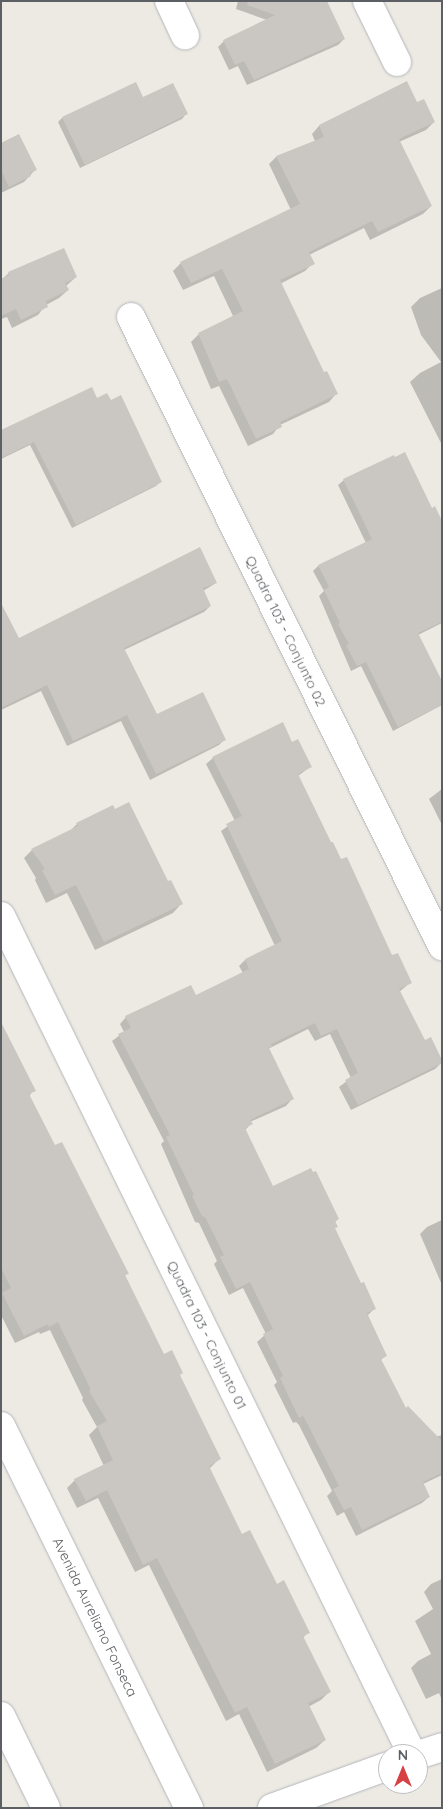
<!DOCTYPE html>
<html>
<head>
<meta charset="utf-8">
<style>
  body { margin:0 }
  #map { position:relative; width:443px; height:1809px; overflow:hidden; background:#edeae4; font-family:Quicksand,sans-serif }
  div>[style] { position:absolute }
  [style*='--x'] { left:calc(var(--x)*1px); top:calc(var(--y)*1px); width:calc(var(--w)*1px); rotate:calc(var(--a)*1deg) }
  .shadow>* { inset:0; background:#0003 }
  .building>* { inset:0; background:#cac7c2 }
  .roads { filter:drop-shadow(0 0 1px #b4b6b9) drop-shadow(0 0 1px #b4b6b9) }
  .minor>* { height:28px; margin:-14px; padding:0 14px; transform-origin:14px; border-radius:14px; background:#fff }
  span { translate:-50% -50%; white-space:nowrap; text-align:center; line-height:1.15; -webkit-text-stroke:5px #fff; paint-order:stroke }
  .street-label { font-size:14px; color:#5c5f63 }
  .frame { position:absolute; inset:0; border:2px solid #5c5f63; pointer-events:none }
  .north { position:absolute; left:378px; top:1744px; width:50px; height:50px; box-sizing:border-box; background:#fff; border:1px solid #bebfc1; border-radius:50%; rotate:0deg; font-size:14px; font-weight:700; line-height:20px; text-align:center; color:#5c5f63 }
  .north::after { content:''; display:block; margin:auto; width:18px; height:22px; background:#d64143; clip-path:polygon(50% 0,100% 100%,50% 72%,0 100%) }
</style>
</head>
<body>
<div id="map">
  <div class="shadow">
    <i style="clip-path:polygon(238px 1px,325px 1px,344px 39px,338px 45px,247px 85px,238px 66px,229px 70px,218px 47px,224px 41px,267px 20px,236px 9px)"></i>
    <i style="clip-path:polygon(417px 104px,434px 122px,426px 130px,399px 142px,431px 206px,423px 214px,370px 240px,364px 228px,309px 255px,313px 263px,305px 271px,280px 284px,324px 374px,336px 394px,329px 402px,280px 425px,273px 434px,248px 446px,219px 386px,211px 389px,191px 342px,199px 334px,233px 316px,214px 276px,183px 290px,173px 271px,181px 263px,291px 210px,269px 164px,276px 157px,315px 141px,312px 134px,319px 126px)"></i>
    <i style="clip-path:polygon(186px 114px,182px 119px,80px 168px,58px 122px,62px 118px)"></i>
    <i style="clip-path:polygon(1px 144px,35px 170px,24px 182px,1px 193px)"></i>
    <i style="clip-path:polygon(9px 273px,76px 277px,66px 286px,68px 290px,59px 298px,46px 305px,38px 315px,12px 328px,7px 317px,1px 319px,1px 280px)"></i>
    <i style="clip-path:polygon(442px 288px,442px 445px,410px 382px,420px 373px,441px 362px,421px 335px,411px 307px,420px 298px)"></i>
    <i style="clip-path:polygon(97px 400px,160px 482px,156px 486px,72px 528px,30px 445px,1px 459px,1px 432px)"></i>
    <i style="clip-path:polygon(344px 480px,442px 569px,442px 623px,418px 635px,442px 700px,442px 705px,393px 731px,361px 666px,351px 671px,319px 596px,324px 591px,313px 571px,318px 566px,366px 543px,338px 485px)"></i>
    <i style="clip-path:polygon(216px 583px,203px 591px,210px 606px,204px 612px,124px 650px,157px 716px,225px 739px,219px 745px,150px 780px,121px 721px,67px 746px,41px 691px,1px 710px,1px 606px,18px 640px)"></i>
    <i style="clip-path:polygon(291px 744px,310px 767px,298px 776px,330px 844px,392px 957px,410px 983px,399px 992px,424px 1042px,442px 1062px,435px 1069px,351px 1110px,339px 1087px,351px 1078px,330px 1034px,315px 1041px,308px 1029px,268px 1049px,292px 1099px,286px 1106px,250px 1122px,251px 1124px,245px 1130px,273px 1188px,338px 1219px,335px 1222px,334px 1229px,361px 1285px,375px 1308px,367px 1316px,386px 1355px,380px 1361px,406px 1409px,436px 1437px,442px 1435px,442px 1475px,423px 1484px,429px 1497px,422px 1503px,356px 1536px,344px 1512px,337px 1516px,327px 1496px,332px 1491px,299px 1425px,296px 1422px,293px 1423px,274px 1385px,277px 1382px,257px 1342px,266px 1334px,243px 1288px,229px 1295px,214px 1264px,217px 1261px,199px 1223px,195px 1222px,161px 1144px,164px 1141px,112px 1041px,124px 1032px,120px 1024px,126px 1017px,196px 997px,243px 973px,239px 966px,245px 960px,275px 946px,221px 831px,235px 821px,206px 764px,213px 758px)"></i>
    <i style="clip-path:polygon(442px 789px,442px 825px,429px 799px)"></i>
    <i style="clip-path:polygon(77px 824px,168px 882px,181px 904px,173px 913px,95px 950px,67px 893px,46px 903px,35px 880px,36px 878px,24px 858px,32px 850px,69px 832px)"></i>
    <i style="clip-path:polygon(1px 1025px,34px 1090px,29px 1096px,54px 1146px,127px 1273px,125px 1276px,164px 1356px,179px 1376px,219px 1459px,209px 1469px,241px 1536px,308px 1632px,303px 1638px,329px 1692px,321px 1700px,308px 1707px,325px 1740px,316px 1748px,267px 1772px,239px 1714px,226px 1721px,149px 1565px,135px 1572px,98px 1498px,77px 1508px,67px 1488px,75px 1480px,104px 1466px,89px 1435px,97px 1427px,82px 1400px,83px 1398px,50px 1330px,40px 1334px,39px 1332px,15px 1343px,1px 1315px)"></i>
    <i style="clip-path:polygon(442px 1220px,442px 1285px,420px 1234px,427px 1227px)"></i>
    <i style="clip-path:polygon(442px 1579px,442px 1700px,439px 1693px,426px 1699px,411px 1668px,418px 1661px,431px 1654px,415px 1621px,433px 1609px,424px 1592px,431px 1584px)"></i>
  </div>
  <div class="building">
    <i style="clip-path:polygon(248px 1px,327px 1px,345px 39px,254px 80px,244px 61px,235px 65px,223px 40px,275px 15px,247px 5px)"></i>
    <i style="clip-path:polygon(407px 81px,417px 102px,424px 99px,435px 122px,399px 139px,432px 206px,378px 232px,372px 221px,309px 252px,315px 264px,280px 280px,324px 372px,327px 371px,338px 394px,280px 422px,282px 427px,256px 439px,227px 379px,219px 382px,198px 333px,243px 311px,222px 269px,191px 283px,180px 262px,300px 204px,276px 156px,324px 137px,319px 125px)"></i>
    <i style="clip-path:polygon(136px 82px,143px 97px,173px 83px,188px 114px,85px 165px,62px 117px)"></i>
    <i style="clip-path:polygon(19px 134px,37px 170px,30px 173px,31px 176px,9px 187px,1px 170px,1px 143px)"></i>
    <i style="clip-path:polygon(64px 248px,77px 277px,65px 283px,69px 290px,46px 301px,48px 307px,21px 320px,16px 309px,1px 316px,1px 279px,9px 275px,8px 272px)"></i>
    <i style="clip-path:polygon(92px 387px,97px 398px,107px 393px,111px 400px,121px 395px,162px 482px,76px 525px,34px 442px,1px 458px,1px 430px)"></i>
    <i style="clip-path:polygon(405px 452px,432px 508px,435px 506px,442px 521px,442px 622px,418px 633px,442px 681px,442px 705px,398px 727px,366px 662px,357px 666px,346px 645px,349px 644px,338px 624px,340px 623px,324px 590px,329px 587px,318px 565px,372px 539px,343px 479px,394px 455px,395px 457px)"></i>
    <i style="clip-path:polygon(200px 547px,217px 583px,203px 588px,211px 606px,124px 648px,157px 714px,203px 692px,226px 740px,156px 774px,127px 715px,73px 741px,47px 685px,1px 708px,1px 603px,19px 638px)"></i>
    <i style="clip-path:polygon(283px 722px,292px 742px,298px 739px,312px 767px,298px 774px,331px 842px,333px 842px,341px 859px,347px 857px,392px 955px,398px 953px,412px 983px,399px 989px,425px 1040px,431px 1037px,442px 1060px,442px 1063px,358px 1105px,345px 1080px,358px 1073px,337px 1029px,321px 1036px,315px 1023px,271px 1044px,272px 1047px,269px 1048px,294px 1099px,250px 1120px,253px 1124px,245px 1128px,273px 1186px,311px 1168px,313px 1172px,316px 1171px,339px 1219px,335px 1221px,338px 1227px,335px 1228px,361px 1283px,364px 1282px,376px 1309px,367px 1313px,387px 1356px,381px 1359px,406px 1408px,408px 1406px,442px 1441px,442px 1473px,423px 1482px,430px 1497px,362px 1530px,351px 1507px,344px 1510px,333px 1489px,339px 1486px,305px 1419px,303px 1416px,299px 1418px,280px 1378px,283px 1376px,263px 1334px,273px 1329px,250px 1282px,236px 1289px,220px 1257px,224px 1255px,205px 1217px,202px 1216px,192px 1196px,194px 1195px,166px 1137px,170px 1135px,118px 1034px,131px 1028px,125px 1016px,191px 985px,196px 995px,249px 969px,245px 959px,282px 941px,226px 824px,242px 816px,212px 757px)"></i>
    <i style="clip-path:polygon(129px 802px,168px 881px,171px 880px,183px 904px,104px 942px,76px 885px,55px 895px,42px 870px,45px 869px,31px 849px,78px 826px,76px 823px,113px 805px,115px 809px)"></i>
    <i style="clip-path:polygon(1px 1022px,36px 1091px,29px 1094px,55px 1145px,62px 1142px,129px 1274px,125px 1275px,164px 1354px,172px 1350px,183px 1373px,180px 1375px,221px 1459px,209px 1466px,242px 1534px,250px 1530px,277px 1584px,284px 1580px,310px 1633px,303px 1636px,331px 1692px,308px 1703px,326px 1740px,275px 1764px,247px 1707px,235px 1713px,157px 1558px,143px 1565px,107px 1490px,86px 1501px,74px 1479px,113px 1460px,97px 1426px,107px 1421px,89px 1391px,91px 1390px,58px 1322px,49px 1327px,48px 1324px,24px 1336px,2px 1293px,11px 1288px,1px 1268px)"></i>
  </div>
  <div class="roads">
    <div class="minor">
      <i style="--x:169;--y:1;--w:38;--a:65"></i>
      <i style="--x:367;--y:1;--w:68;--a:63.8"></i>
      <i style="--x:131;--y:317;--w:702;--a:63.69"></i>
      <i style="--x:1;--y:916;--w:933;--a:63.87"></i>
      <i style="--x:1;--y:1426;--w:426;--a:63.8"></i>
      <i style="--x:1;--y:1716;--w:102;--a:63.9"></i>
      <i style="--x:418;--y:1755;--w:25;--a:-18"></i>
      <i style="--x:272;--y:1808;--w:123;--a:-19.9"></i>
    </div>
  </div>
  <div class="street-label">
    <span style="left:286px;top:631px;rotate:64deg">Quadra 103 - Conjunto 02</span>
    <span style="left:207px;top:1335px;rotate:64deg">Quadra 103 - Conjunto 01</span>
    <span style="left:95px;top:1617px;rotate:64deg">Avenida Aureliano Fonseca</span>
  </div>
  <div class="frame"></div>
  <div class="north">N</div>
</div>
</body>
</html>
